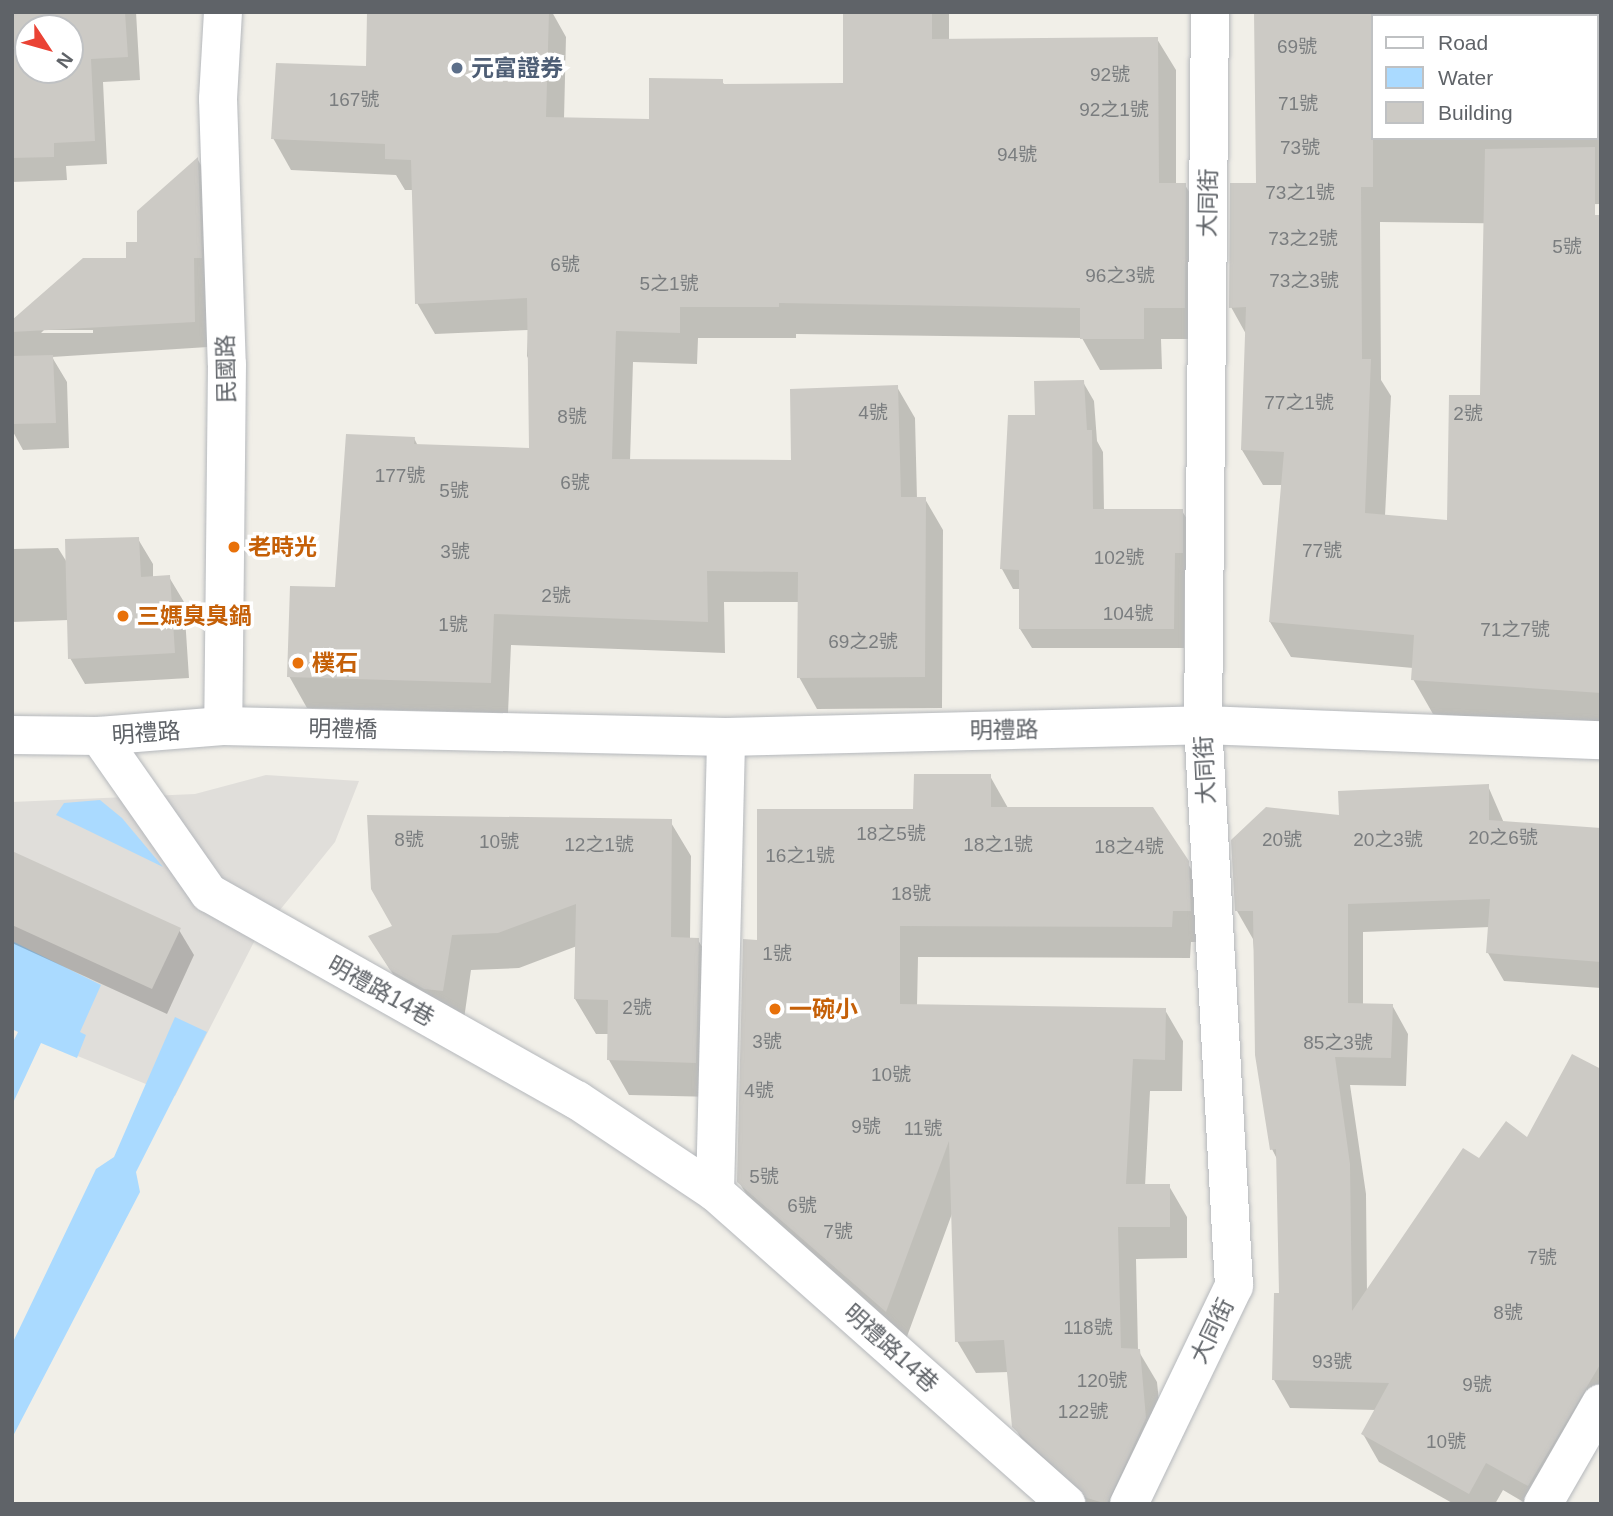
<!DOCTYPE html>
<html>
<head>
<meta charset="utf-8">
<style>
  body { margin:0 }
  #map { position:relative; width:1613px; height:1516px; overflow:hidden; background:#f1efe8; font-family:Helvetica,"Noto Sans TC",sans-serif }
  div>[style] { position:absolute }
  [style*='--x'] { left:calc(var(--x)*1px); top:calc(var(--y)*1px); width:calc(var(--w)*1px); rotate:calc(var(--a)*1deg) }
  .industrial>* { inset:0; background:#e0deda }
  .water>* { inset:0; background:#aadaff }
  .shadow>* { inset:0; background:#0003 }
  .building>* { inset:0; background:#cccac5 }
  .roads { filter:drop-shadow(0 0 2px #b5b8bc) drop-shadow(0 0 2px #b5b8bc) }
  .street>* { height:38px; margin:-19px; padding:0 19px; transform-origin:19px; border-radius:19px; background:#fff }
  .secondary>* { height:38px; margin:-19px; padding:0 19px; transform-origin:19px; border-radius:19px; background:#fff }
  .dots>* { width:19px; height:19px; translate:-50% -50%; box-sizing:border-box; border:4px solid #fff; border-radius:50% }
  span { translate:-50% -50%; white-space:nowrap; text-align:center; line-height:1.15; -webkit-text-stroke:7px #fff; paint-order:stroke }
  .number-label { font-size:19px; color:#7a7d7f }
  .number-label span { -webkit-text-stroke-width:0 }
  .service-label { font-size:23px; color:#4e5e75; font-weight:700 }
  .left { translate:0 -50%; text-align:left }
  .street-label { font-size:23px; color:#5f6368 }
  .food-label { font-size:23px; color:#c56008; font-weight:700 }
  .frame { position:absolute; inset:0; border:14px solid #5f6368; pointer-events:none }
  .legend { position:absolute; left:1371px; top:14px; width:228px; height:126px; box-sizing:border-box; background:#fff; border:2px solid #bfc1c3; margin:0; padding:9px 12px; list-style:none; font-size:21px; color:#5f6368 }
  .legend li { display:flex; align-items:center; gap:14px; height:35px }
  .legend b { width:35px; border:2px solid #bfc1c3 }
  .north { position:absolute; left:14px; top:14px; width:70px; height:70px; box-sizing:border-box; background:#fff; border:2px solid #bfc1c3; border-radius:50%; rotate:126deg; font-size:19px; font-weight:700; line-height:28px; text-align:center; color:#5f6368 }
  .north::after { content:''; display:block; margin:auto; width:24px; height:32px; background:#ea4335; clip-path:polygon(50% 0,100% 100%,50% 72%,0 100%) }
</style>
</head>
<body>
<div id="map">
  <div class="industrial">
    <i style="clip-path:polygon(266px 775px,359px 781px,335px 842px,254px 942px,175px 1096px,12px 1029px,12px 802px,195px 794px)"></i>
  </div>
  <div class="water">
    <i style="clip-path:polygon(100px 800px,122px 818px,163px 867px,56px 815px,64px 803px)"></i>
    <i style="clip-path:polygon(12px 941px,101px 985px,80px 1032px,86px 1035px,77px 1058px,41px 1043px,12px 1105px,12px 1044px,18px 1032px,12px 1029px)"></i>
    <i style="clip-path:polygon(175px 1017px,207px 1032px,136px 1172px,140px 1192px,12px 1438px,12px 1344px,96px 1169px,114px 1157px)"></i>
  </div>
  <div class="shadow">
    <i style="clip-path:polygon(evenodd,12px 12px,136px 12px,140px 80px,103px 82px,107px 164px,66px 166px,67px 180px,12px 182px,12px 12px,28px 28px,70px 28px,70px 70px,28px 70px,28px 28px)"></i>
    <i style="clip-path:polygon(369px 12px,552px 12px,566px 37px,564px 119px,650px 121px,722px 81px,725px 86px,844px 85px,845px 12px,949px 12px,949px 41px,1157px 39px,1176px 70px,1176px 185px,1185px 185px,1204px 216px,1202px 339px,1161px 339px,1162px 369px,1100px 370px,1082px 338px,796px 334px,796px 338px,698px 338px,697px 364px,633px 362px,630px 461px,793px 462px,897px 387px,915px 418px,917px 499px,925px 499px,943px 530px,942px 708px,817px 709px,799px 677px,799px 602px,724px 602px,725px 653px,511px 645px,508px 713px,307px 708px,289px 676px,414px 438px,418px 446px,531px 450px,532px 366px,527px 356px,528px 330px,435px 334px,417px 303px,413px 190px,405px 190px,396px 175px,291px 170px,273px 138px,368px 68px)"></i>
    <i style="clip-path:polygon(1256px 12px,1517px 12px,1519px 16px,1373px 16px,1373px 138px,1597px 138px,1597px 70px,1601px 76px,1601px 204px,1543px 205px,1542px 224px,1380px 222px,1381px 380px,1391px 396px,1385px 516px,1448px 522px,1482px 397px,1601px 278px,1601px 726px,1433px 714px,1413px 679px,1413px 668px,1291px 657px,1270px 622px,1283px 485px,1263px 485px,1242px 450px,1246px 334px,1231px 307px,1258px 185px)"></i>
    <i style="clip-path:polygon(evenodd,198px 160px,212px 185px,208px 347px,52px 357px,67px 382px,69px 448px,23px 450px,12px 430px,12px 322px,128px 259px,198px 160px,44px 330px,93px 330px,93px 333px,41px 333px,44px 330px)"></i>
    <i style="clip-path:polygon(1083px 382px,1094px 401px,1097px 441px,1103px 452px,1104px 510px,1182px 511px,1194px 530px,1185px 572px,1184px 648px,1032px 648px,1020px 629px,1021px 589px,1013px 589px,1002px 569px,1037px 416px)"></i>
    <i style="clip-path:polygon(138px 539px,153px 564px,153px 578px,169px 577px,184px 602px,189px 678px,85px 684px,70px 658px,69px 620px,12px 622px,12px 549px,58px 548px,68px 564px)"></i>
    <i style="clip-path:polygon(990px 776px,1008px 808px,1187px 862px,1206px 895px,1209px 942px,1191px 942px,1190px 958px,918px 957px,917px 1006px,1165px 1010px,1183px 1041px,1182px 1091px,1150px 1091px,1145px 1186px,1169px 1186px,1187px 1217px,1187px 1258px,1136px 1259px,1138px 1350px,1157px 1382px,1164px 1451px,1138px 1504px,1080px 1504px,1033px 1459px,1014px 1426px,1009px 1372px,976px 1373px,957px 1341px,953px 1211px,905px 1342px,758px 1214px,739px 1182px,758px 941px,914px 810px)"></i>
    <i style="clip-path:polygon(1488px 786px,1504px 823px,1601px 829px,1601px 988px,1504px 981px,1488px 953px,1490px 927px,1363px 932px,1363px 1005px,1392px 1005px,1408px 1034px,1406px 1086px,1350px 1085px,1366px 1194px,1367px 1292px,1479px 1160px,1527px 1139px,1601px 1071px,1601px 1417px,1527px 1504px,1503px 1490px,1495px 1504px,1454px 1504px,1379px 1462px,1363px 1434px,1376px 1410px,1290px 1408px,1274px 1380px,1281px 1295px,1278px 1161px,1272px 1149px,1253px 939px,1237px 911px,1341px 817px)"></i>
    <i style="clip-path:polygon(670px 821px,691px 856px,690px 939px,698px 940px,719px 975px,716px 1097px,629px 1095px,609px 1060px,609px 1034px,596px 1034px,575px 999px,577px 946px,519px 968px,471px 970px,463px 1026px,412px 1005px,370px 937px)"></i>
    <i style="clip-path:polygon(12px 866px,179px 930px,194px 955px,167px 1014px,12px 943px)"></i>
  </div>
  <div class="building">
    <i style="clip-path:polygon(evenodd,12px 12px,125px 12px,128px 57px,91px 59px,95px 141px,54px 143px,54px 157px,12px 158px,12px 12px,28px 28px,70px 28px,70px 70px,28px 70px,28px 28px)"></i>
    <i style="clip-path:polygon(367px 12px,549px 12px,546px 117px,649px 119px,649px 78px,723px 79px,723px 84px,843px 83px,843px 12px,932px 12px,932px 39px,1158px 37px,1159px 183px,1186px 183px,1185px 308px,1144px 308px,1144px 339px,1080px 339px,1080px 308px,779px 303px,779px 307px,680px 307px,680px 333px,616px 331px,612px 459px,791px 460px,790px 389px,898px 385px,901px 497px,926px 497px,925px 677px,797px 678px,798px 572px,707px 571px,708px 622px,494px 614px,491px 683px,287px 677px,290px 586px,335px 587px,346px 434px,415px 437px,414px 444px,529px 448px,527px 298px,415px 304px,411px 160px,385px 159px,385px 144px,271px 139px,276px 63px,366px 66px)"></i>
    <i style="clip-path:polygon(1254px 12px,1373px 12px,1373px 187px,1361px 187px,1362px 359px,1371px 359px,1365px 513px,1447px 520px,1449px 395px,1480px 395px,1485px 149px,1595px 147px,1595px 215px,1601px 215px,1601px 693px,1411px 680px,1414px 635px,1269px 622px,1284px 452px,1241px 450px,1246px 307px,1229px 308px,1230px 183px,1256px 183px)"></i>
    <i style="clip-path:polygon(198px 157px,202px 258px,194px 258px,195px 322px,12px 332px,12px 320px,83px 258px,126px 258px,126px 242px,137px 242px,137px 211px)"></i>
    <i style="clip-path:polygon(53px 355px,56px 423px,12px 424px,12px 356px)"></i>
    <i style="clip-path:polygon(1084px 380px,1087px 430px,1092px 430px,1093px 509px,1183px 509px,1183px 553px,1175px 553px,1174px 629px,1019px 629px,1019px 570px,1000px 569px,1008px 415px,1035px 415px,1034px 381px)"></i>
    <i style="clip-path:polygon(139px 537px,141px 577px,170px 575px,175px 653px,68px 659px,65px 539px)"></i>
    <i style="clip-path:polygon(914px 774px,991px 774px,991px 807px,1153px 807px,1189px 861px,1191px 911px,1173px 911px,1172px 927px,900px 926px,900px 1004px,1166px 1008px,1165px 1060px,1133px 1059px,1126px 1184px,1170px 1184px,1170px 1227px,1118px 1227px,1121px 1348px,1140px 1349px,1146px 1418px,1107px 1504px,1087px 1498px,1012px 1427px,1004px 1340px,955px 1342px,949px 1141px,886px 1312px,737px 1182px,743px 939px,757px 940px,757px 809px,913px 809px)"></i>
    <i style="clip-path:polygon(1489px 784px,1489px 820px,1601px 828px,1601px 962px,1486px 953px,1490px 899px,1348px 904px,1348px 1003px,1393px 1004px,1391px 1058px,1335px 1057px,1350px 1164px,1352px 1311px,1463px 1148px,1479px 1158px,1506px 1121px,1527px 1137px,1572px 1054px,1601px 1069px,1601px 1363px,1528px 1486px,1486px 1463px,1469px 1494px,1361px 1434px,1389px 1383px,1272px 1380px,1274px 1293px,1279px 1293px,1276px 1149px,1270px 1150px,1255px 1055px,1253px 911px,1235px 911px,1231px 840px,1266px 807px,1339px 815px,1338px 791px)"></i>
    <i style="clip-path:polygon(367px 815px,672px 819px,671px 937px,699px 938px,696px 1063px,607px 1060px,608px 1000px,574px 999px,576px 904px,498px 933px,452px 935px,443px 991px,424px 989px,390px 970px,368px 936px,392px 926px,371px 889px)"></i>
    <i style="clip-path:polygon(12px 851px,181px 928px,152px 989px,12px 925px)"></i>
  </div>
  <div class="roads">
    <div class="street">
      <i style="--x:223;--y:12;--w:87;--a:93.3"></i>
      <i style="--x:218;--y:99;--w:265;--a:88.1"></i>
      <i style="--x:227;--y:364;--w:362;--a:90.6"></i>
      <i style="--x:99;--y:736;--w:192;--a:55"></i>
      <i style="--x:209;--y:893;--w:422;--a:29.4"></i>
      <i style="--x:577;--y:1100;--w:166;--a:33.7"></i>
      <i style="--x:715;--y:1192;--w:470;--a:41.6"></i>
      <i style="--x:715;--y:1192;--w:455;--a:-88.6"></i>
      <i style="--x:1129;--y:1504;--w:242;--a:-64.3"></i>
      <i style="--x:1234;--y:1286;--w:562;--a:-93.16"></i>
      <i style="--x:1203;--y:725;--w:713;--a:-89.44"></i>
      <i style="--x:1543;--y:1504;--w:116;--a:-60.1"></i>
    </div>
    <div class="secondary">
      <i style="--x:12;--y:735;--w:87;--a:0.7"></i>
      <i style="--x:99;--y:736;--w:124;--a:-4.6"></i>
      <i style="--x:223;--y:726;--w:503;--a:1.25"></i>
      <i style="--x:726;--y:737;--w:477;--a:-1.4"></i>
      <i style="--x:1203;--y:725;--w:398;--a:2.2"></i>
    </div>
  </div>
  <div class="dots">
    <i style="left:457px;top:68px;background:#5c6f8a"></i>
    <i style="left:234px;top:547px;background:#e8710a"></i>
    <i style="left:123px;top:616px;background:#e8710a"></i>
    <i style="left:298px;top:663px;background:#e8710a"></i>
    <i style="left:775px;top:1009px;background:#e8710a"></i>
  </div>
  <div class="number-label">
    <span style="left:1297px;top:47px">69號</span>
    <span style="left:1110px;top:75px">92號</span>
    <span style="left:354px;top:100px">167號</span>
    <span style="left:1298px;top:104px">71號</span>
    <span style="left:1114px;top:110px">92之1號</span>
    <span style="left:1300px;top:148px">73號</span>
    <span style="left:1017px;top:155px">94號</span>
    <span style="left:1300px;top:193px">73之1號</span>
    <span style="left:1303px;top:239px">73之2號</span>
    <span style="left:1567px;top:247px">5號</span>
    <span style="left:565px;top:265px">6號</span>
    <span style="left:1120px;top:276px">96之3號</span>
    <span style="left:1304px;top:281px">73之3號</span>
    <span style="left:669px;top:284px">5之1號</span>
    <span style="left:1299px;top:403px">77之1號</span>
    <span style="left:873px;top:413px">4號</span>
    <span style="left:1468px;top:414px">2號</span>
    <span style="left:572px;top:417px">8號</span>
    <span style="left:400px;top:476px">177號</span>
    <span style="left:575px;top:483px">6號</span>
    <span style="left:454px;top:491px">5號</span>
    <span style="left:1322px;top:551px">77號</span>
    <span style="left:455px;top:552px">3號</span>
    <span style="left:1119px;top:558px">102號</span>
    <span style="left:556px;top:596px">2號</span>
    <span style="left:1128px;top:614px">104號</span>
    <span style="left:453px;top:625px">1號</span>
    <span style="left:1515px;top:630px">71之7號</span>
    <span style="left:863px;top:642px">69之2號</span>
    <span style="left:891px;top:834px">18之5號</span>
    <span style="left:1503px;top:838px">20之6號</span>
    <span style="left:409px;top:840px">8號</span>
    <span style="left:1282px;top:840px">20號</span>
    <span style="left:1388px;top:840px">20之3號</span>
    <span style="left:499px;top:842px">10號</span>
    <span style="left:599px;top:845px">12之1號</span>
    <span style="left:998px;top:845px">18之1號</span>
    <span style="left:1129px;top:847px">18之4號</span>
    <span style="left:800px;top:856px">16之1號</span>
    <span style="left:911px;top:894px">18號</span>
    <span style="left:777px;top:954px">1號</span>
    <span style="left:637px;top:1008px">2號</span>
    <span style="left:767px;top:1042px">3號</span>
    <span style="left:1338px;top:1043px">85之3號</span>
    <span style="left:891px;top:1075px">10號</span>
    <span style="left:759px;top:1091px">4號</span>
    <span style="left:866px;top:1127px">9號</span>
    <span style="left:923px;top:1129px">11號</span>
    <span style="left:764px;top:1177px">5號</span>
    <span style="left:802px;top:1206px">6號</span>
    <span style="left:838px;top:1232px">7號</span>
    <span style="left:1542px;top:1258px">7號</span>
    <span style="left:1508px;top:1313px">8號</span>
    <span style="left:1088px;top:1328px">118號</span>
    <span style="left:1332px;top:1362px">93號</span>
    <span style="left:1102px;top:1381px">120號</span>
    <span style="left:1477px;top:1385px">9號</span>
    <span style="left:1083px;top:1412px">122號</span>
    <span style="left:1446px;top:1442px">10號</span>
  </div>
  <div class="service-label">
    <span class="left" style="left:471px;top:68px">元富證券</span>
  </div>
  <div class="street-label">
    <span style="left:1208px;top:203px;rotate:-89deg">大同街</span>
    <span style="left:226px;top:369px;rotate:-91deg">民國路</span>
    <span style="left:343px;top:729px;rotate:1deg">明禮橋</span>
    <span style="left:1004px;top:730px;rotate:-1deg">明禮路</span>
    <span style="left:146px;top:733px;rotate:-4deg">明禮路</span>
    <span style="left:1205px;top:770px;rotate:-93deg">大同街</span>
    <span style="left:381px;top:991px;rotate:29deg">明禮路14巷</span>
    <span style="left:1212px;top:1331px;rotate:-64deg">大同街</span>
    <span style="left:891px;top:1348px;rotate:42deg">明禮路14巷</span>
  </div>
  <div class="food-label">
    <span class="left" style="left:248px;top:547px">老時光</span>
    <span class="left" style="left:137px;top:616px">三媽臭臭鍋</span>
    <span class="left" style="left:312px;top:663px">樸石</span>
    <span class="left" style="left:789px;top:1009px">一碗小</span>
  </div>
  <div class="frame"></div>
  <ul class="legend">
  <li><b style="height:9px;background:#fff"></b>Road</li>
  <li><b style="height:19px;background:#aadaff"></b>Water</li>
  <li><b style="height:19px;background:#cccac5"></b>Building</li>
  </ul>
  <div class="north">N</div>
</div>
</body>
</html>
